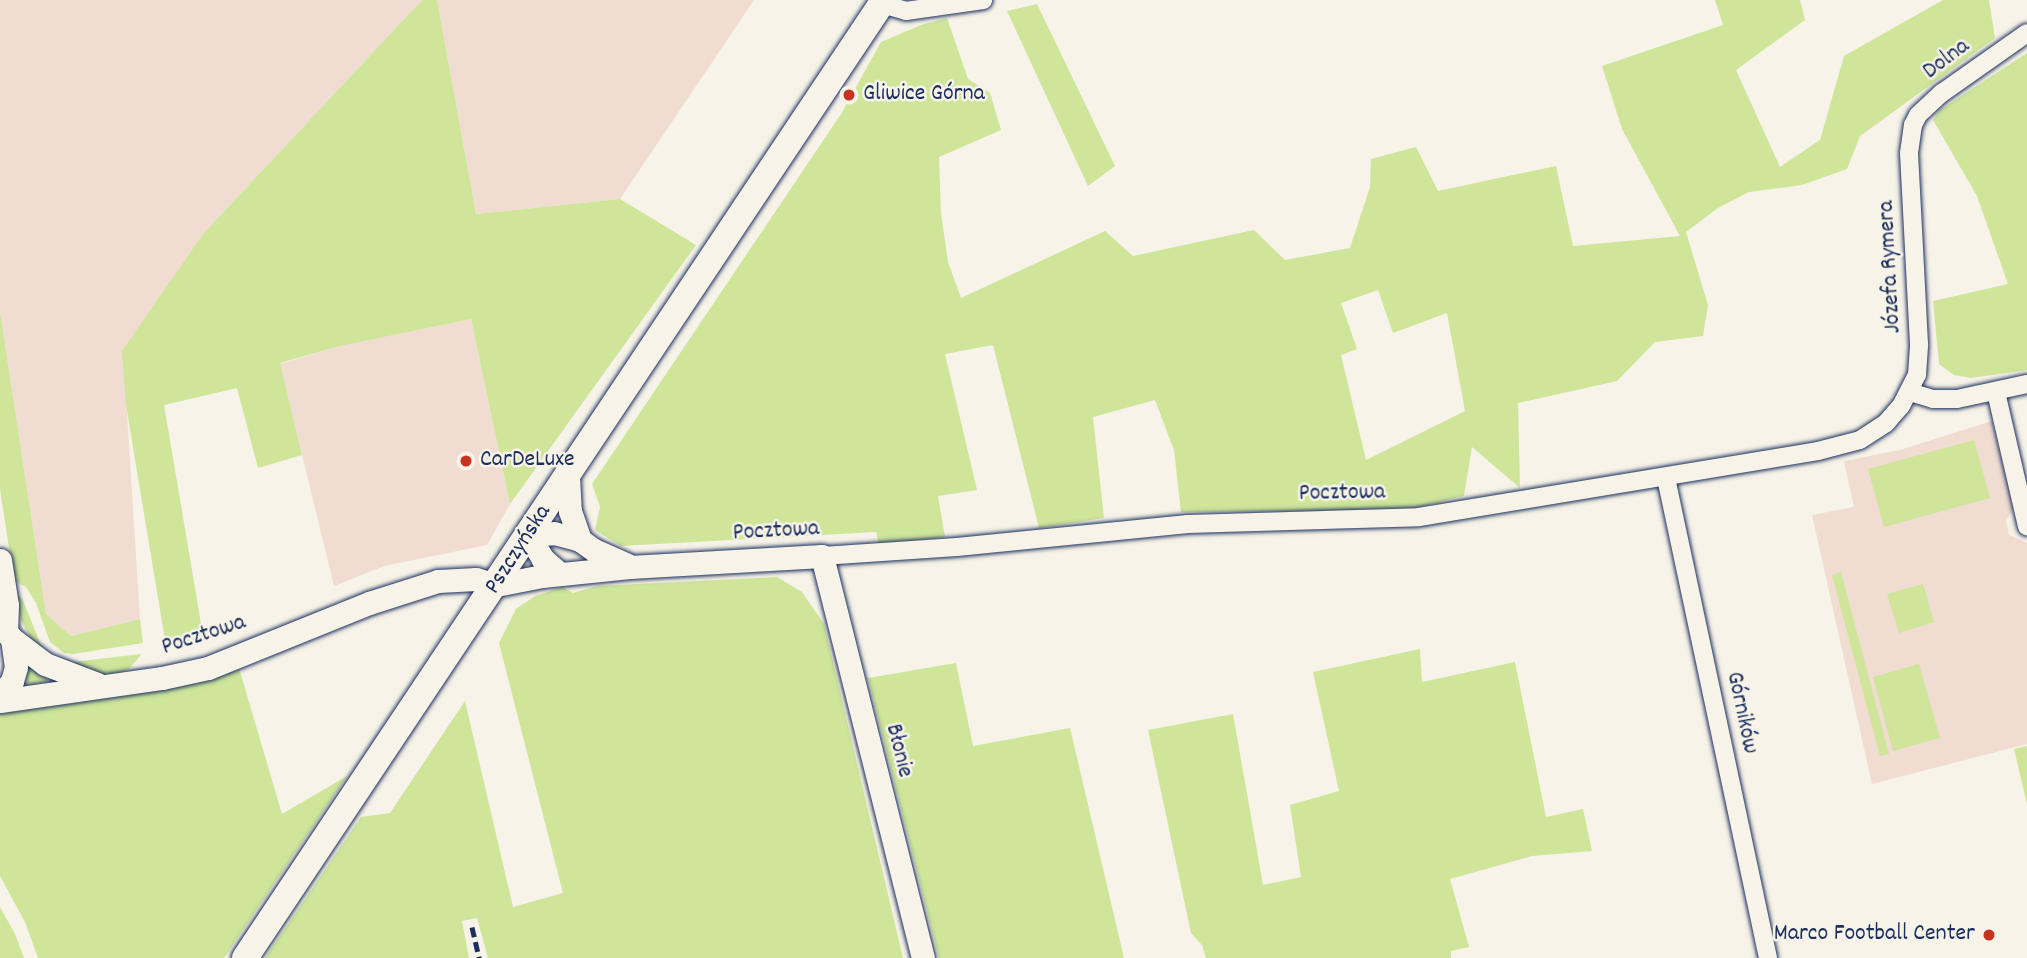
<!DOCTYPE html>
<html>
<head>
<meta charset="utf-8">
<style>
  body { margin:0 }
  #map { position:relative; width:2027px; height:958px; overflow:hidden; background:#f7f3e8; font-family:Dekko,sans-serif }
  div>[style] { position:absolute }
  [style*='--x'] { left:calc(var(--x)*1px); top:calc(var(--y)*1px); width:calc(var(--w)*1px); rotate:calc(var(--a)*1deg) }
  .built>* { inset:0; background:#f0dcd1 }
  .green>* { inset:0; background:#cee59a }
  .roads { filter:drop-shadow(0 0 2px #1b2f5e) drop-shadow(0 0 2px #1b2f5e) }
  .minor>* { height:18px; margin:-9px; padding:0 9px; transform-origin:9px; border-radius:9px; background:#f7f3e8 }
  .tertiary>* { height:23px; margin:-11.5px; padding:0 11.5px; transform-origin:11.5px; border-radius:11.5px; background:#f7f3e8 }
  .secondary>* { height:26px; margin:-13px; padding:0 13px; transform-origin:13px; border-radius:13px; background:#f7f3e8 }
  .rail>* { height:5px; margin-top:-2.5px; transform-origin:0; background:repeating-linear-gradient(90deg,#1b2f5e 0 10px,transparent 0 15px) }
  .dots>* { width:19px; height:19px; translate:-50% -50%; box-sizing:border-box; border:4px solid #f7f3e8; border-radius:50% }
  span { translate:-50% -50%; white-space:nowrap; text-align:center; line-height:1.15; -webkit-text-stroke:5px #f7f3e8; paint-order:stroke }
  .street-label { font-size:24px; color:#1b2f5e }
  .poi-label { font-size:24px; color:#1b2f5e }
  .left { translate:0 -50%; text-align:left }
  .right { translate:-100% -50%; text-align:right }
</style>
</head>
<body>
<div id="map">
  <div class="built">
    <i style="clip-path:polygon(0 0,422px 0,203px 234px,123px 351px,140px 619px,71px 636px,46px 614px,0 311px)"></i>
    <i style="clip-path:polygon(437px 0,754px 0,620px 199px,476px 214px)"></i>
    <i style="clip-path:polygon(471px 319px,510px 504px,487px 545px,384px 566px,334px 586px,280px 364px,336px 347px)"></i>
    <i style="clip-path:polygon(1992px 421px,2013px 508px,2006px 521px,2009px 535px,2027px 543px,2027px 744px,1872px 784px,1812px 515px,1854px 507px,1844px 461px,1900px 450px)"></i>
  </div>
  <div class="green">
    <i style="clip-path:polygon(422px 0,437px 0,476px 214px,620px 199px,696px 245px,510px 504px,471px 319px,336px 347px,280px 363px,302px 455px,258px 468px,237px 388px,164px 405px,204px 641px,188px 647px,165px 640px,126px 405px,122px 351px,203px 234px)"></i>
    <i style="clip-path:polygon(evenodd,1715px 0,1800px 0,1805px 20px,1736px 70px,1780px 167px,1820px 140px,1844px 56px,1943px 0,1989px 0,1995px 38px,1860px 136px,1847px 169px,1802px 185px,1749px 192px,1718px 208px,1686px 232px,1708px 305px,1703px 336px,1655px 342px,1617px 381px,1518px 403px,1520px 488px,1472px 447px,1464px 496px,1406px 510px,1181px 512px,1174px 450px,1155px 400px,1093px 417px,1104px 518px,1039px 528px,993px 345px,945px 354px,977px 490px,938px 496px,945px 537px,879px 545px,876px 532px,621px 546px,595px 530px,600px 507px,592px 484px,841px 114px,881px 42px,921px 25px,947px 18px,968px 79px,990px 93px,1001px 130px,939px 157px,941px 213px,948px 262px,961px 298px,1105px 231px,1133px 256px,1254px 230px,1285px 260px,1350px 248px,1370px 187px,1371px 159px,1416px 147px,1438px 191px,1556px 166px,1573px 246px,1680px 236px,1622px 129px,1602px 66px,1723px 25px,1715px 0,1378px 290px,1393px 333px,1447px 313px,1465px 411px,1366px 460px,1341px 355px,1357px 349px,1341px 303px,1378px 290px)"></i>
    <i style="clip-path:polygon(1037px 4px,1115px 166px,1088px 186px,1007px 11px)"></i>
    <i style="clip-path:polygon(2027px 53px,2027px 370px,1971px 378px,1954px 375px,1939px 364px,1933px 301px,2008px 284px,1977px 196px,1933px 120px,1940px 110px)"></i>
    <i style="clip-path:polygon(0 311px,46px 614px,71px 636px,140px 619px,143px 643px,73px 654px,64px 653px,50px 642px,36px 603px,26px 587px,14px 581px,0 489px)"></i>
    <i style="clip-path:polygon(1974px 440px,1990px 498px,1884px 527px,1868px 469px)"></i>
    <i style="clip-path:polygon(1841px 572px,1889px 754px,1880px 756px,1832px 575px)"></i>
    <i style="clip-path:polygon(777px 577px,802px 592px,824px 624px,903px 958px,488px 958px,477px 918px,462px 921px,469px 958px,265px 958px,361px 817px,390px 813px,465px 701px,513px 907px,563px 893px,499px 643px,516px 609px,535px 596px,563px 587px,573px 593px,597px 586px)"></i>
    <i style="clip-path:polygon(1923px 584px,1934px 622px,1899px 633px,1887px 594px)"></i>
    <i style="clip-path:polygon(15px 593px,22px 598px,41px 645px,56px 660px,64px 663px,141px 654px,140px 656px,129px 669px,111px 676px,83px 675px,66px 668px,45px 655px,32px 641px,21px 620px)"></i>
    <i style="clip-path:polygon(1420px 649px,1422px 682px,1515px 662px,1546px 817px,1583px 809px,1592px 851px,1532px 856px,1450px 879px,1469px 947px,1451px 951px,1451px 958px,1206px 958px,1202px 945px,1191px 933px,1148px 730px,1233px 714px,1263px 885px,1301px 877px,1290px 805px,1339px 791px,1313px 672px)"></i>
    <i style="clip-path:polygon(956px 663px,973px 746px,1070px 728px,1124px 958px,939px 958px,868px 678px)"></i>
    <i style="clip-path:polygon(1919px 664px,1940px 738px,1893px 751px,1873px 677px)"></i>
    <i style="clip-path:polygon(28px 665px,47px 679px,47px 682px,25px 685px)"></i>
    <i style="clip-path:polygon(239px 668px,282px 814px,347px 776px,224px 958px,38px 958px,25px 922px,0 876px,0 712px,171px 688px)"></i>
    <i style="clip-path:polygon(2027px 746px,2027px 804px,2014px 749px)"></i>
    <i style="clip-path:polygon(0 907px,15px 934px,24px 958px,0 958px)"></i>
  </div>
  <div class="roads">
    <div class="minor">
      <i style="--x:882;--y:4;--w:25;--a:16"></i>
      <i style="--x:906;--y:11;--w:78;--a:-8.1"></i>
      <i style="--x:1910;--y:392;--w:24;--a:17"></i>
      <i style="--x:1933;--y:399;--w:24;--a:0"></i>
      <i style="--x:1957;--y:399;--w:72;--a:-12.1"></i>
      <i style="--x:1996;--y:392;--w:138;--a:77"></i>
      <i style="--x:1666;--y:478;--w:491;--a:78"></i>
      <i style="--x:822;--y:556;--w:135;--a:-3.8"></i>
      <i style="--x:957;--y:547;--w:232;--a:-5.7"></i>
      <i style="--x:1188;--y:524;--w:231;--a:-1.7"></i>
      <i style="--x:1419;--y:517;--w:404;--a:-9.4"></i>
      <i style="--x:1818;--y:451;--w:43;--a:-14.7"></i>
      <i style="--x:1860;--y:440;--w:31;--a:-33"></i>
      <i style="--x:1886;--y:423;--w:23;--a:-49"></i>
      <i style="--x:1901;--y:406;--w:35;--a:-63"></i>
      <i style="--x:1917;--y:375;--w:31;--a:-86"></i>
      <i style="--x:1919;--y:344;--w:191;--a:-93"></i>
      <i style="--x:1909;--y:153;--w:28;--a:-82"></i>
      <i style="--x:1913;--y:125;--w:11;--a:-63"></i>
      <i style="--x:1918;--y:115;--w:33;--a:-43"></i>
      <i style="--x:1942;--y:93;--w:104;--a:-35.2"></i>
    </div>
    <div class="tertiary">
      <i style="--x:568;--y:476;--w:35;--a:87"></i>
      <i style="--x:570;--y:511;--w:31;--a:71"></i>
      <i style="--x:0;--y:560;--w:46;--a:81.2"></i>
      <i style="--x:7;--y:605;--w:25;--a:92"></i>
      <i style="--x:560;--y:574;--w:23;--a:-139"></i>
      <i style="--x:543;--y:559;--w:28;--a:-122"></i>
      <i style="--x:528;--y:535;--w:26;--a:-4"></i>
      <i style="--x:554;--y:533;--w:27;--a:15"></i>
      <i style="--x:580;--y:540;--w:17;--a:36"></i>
      <i style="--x:594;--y:550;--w:37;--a:24"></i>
      <i style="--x:0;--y:625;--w:18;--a:49"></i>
      <i style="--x:12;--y:639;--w:28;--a:82"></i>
      <i style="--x:16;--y:667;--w:15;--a:106"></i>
      <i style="--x:12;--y:681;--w:19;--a:129"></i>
      <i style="--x:12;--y:639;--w:41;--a:37.1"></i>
      <i style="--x:45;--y:664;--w:56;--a:21"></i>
      <i style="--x:0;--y:701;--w:164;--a:-8.1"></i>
      <i style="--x:162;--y:678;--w:47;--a:-12.3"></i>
      <i style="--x:208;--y:668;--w:174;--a:-22"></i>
      <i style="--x:369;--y:603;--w:72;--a:-17.7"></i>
      <i style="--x:438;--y:581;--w:38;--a:-3"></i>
      <i style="--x:476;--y:579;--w:21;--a:17"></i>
      <i style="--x:496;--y:585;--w:47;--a:-11.1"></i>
      <i style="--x:542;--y:576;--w:88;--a:-5.8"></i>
      <i style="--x:630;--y:567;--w:192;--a:-3.3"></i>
      <i style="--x:822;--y:556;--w:414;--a:75.9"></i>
    </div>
    <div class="secondary">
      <i style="--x:245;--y:958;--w:1152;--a:-56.3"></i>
    </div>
  </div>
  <div class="rail">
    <i style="--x:472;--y:927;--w:32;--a:77"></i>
  </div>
  <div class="dots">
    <i style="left:849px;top:95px;background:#c8321e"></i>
    <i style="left:466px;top:461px;background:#c8321e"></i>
    <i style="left:1989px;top:935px;background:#c8321e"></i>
  </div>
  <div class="street-label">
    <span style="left:1947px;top:60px;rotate:-37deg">Dolna</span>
    <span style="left:1891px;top:267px;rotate:-93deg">Józefa Rymera</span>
    <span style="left:1342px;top:494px;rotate:-1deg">Pocztowa</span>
    <span style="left:776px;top:532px;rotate:-3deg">Pocztowa</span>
    <span style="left:519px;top:550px;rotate:-57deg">Pszczyńska</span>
    <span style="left:204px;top:636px;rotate:-18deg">Pocztowa</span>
    <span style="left:1741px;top:713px;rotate:78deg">Górników</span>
    <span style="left:898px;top:751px;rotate:76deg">Błonie</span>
  </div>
  <div class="poi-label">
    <span class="left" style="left:863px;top:95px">Gliwice Górna</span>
    <span class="left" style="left:480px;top:461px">CarDeLuxe</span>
    <span class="right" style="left:1975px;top:935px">Marco Football Center</span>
  </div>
</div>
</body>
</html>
